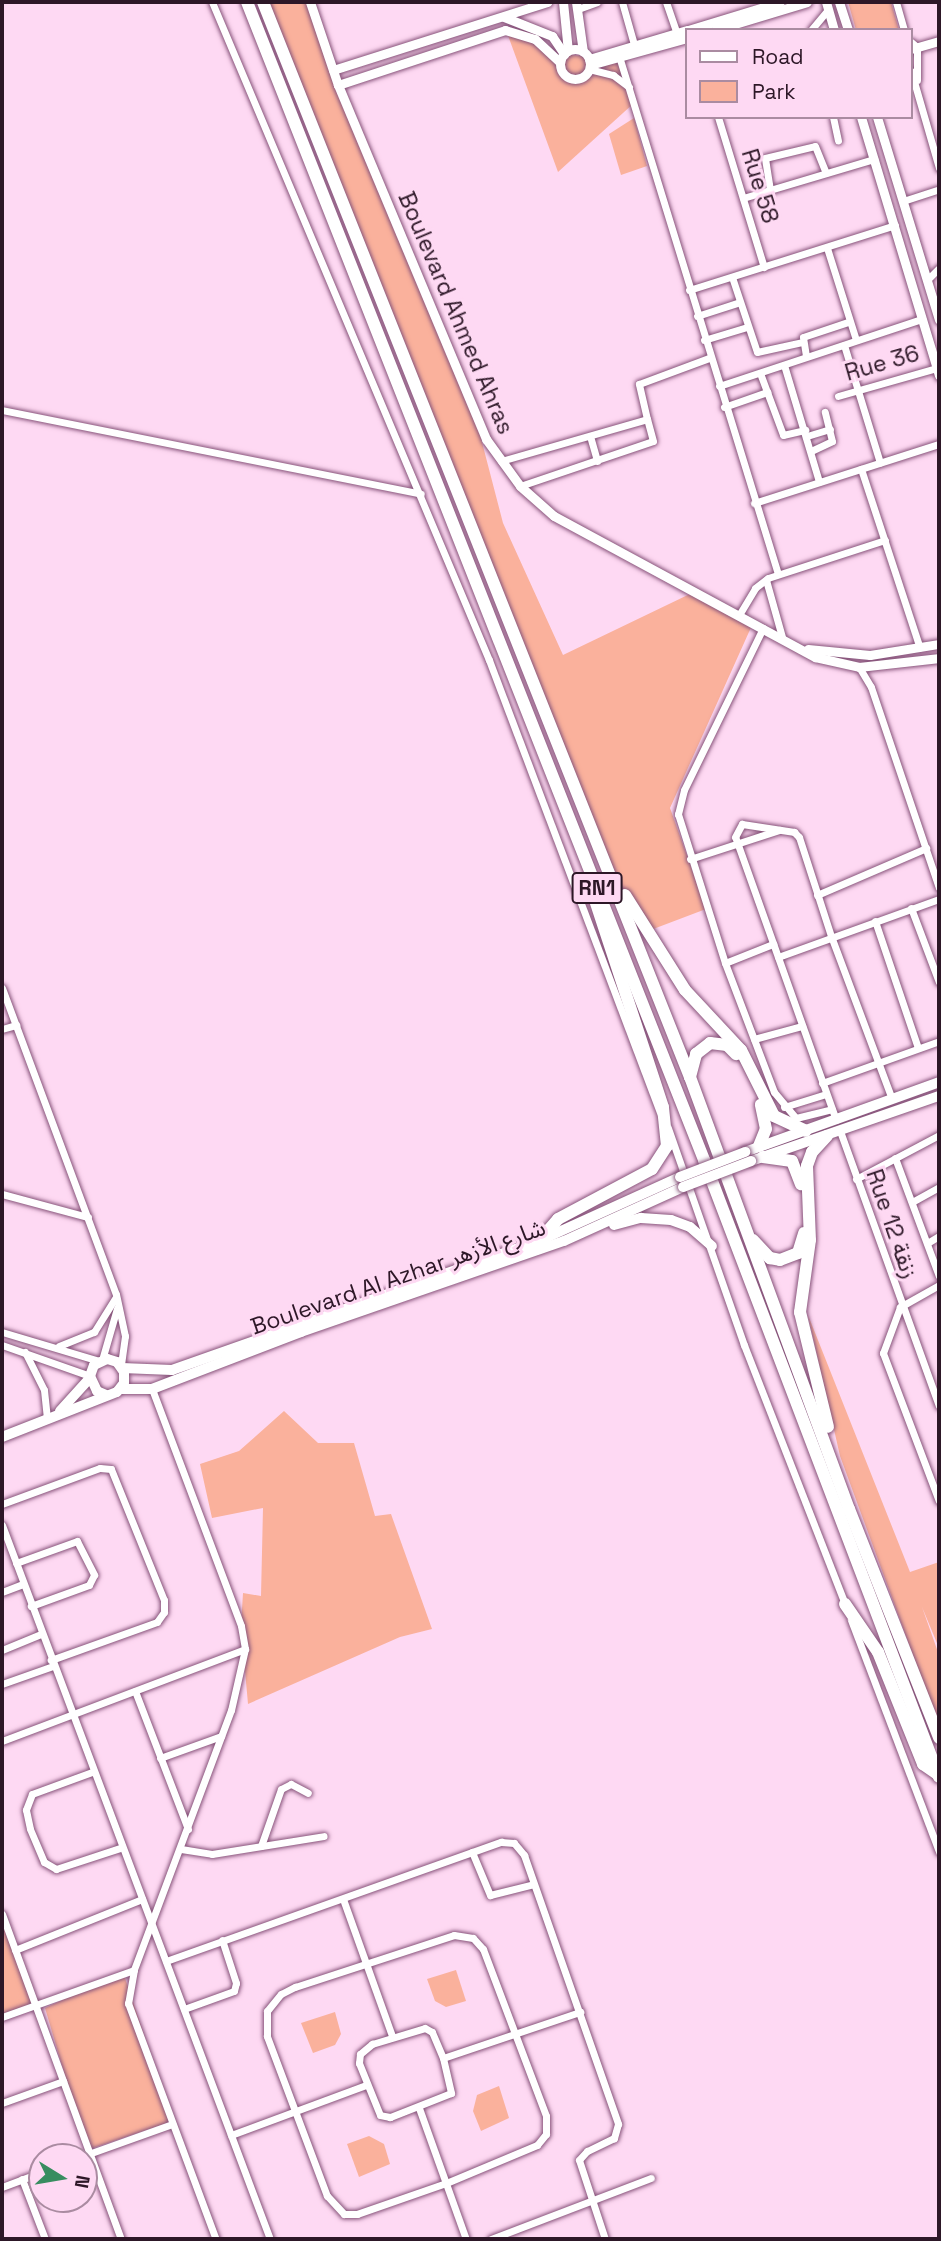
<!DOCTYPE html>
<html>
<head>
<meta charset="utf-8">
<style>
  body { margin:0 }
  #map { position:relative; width:941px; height:2241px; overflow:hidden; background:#fed9f3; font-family:"Space Grotesk","Noto Sans Arabic",sans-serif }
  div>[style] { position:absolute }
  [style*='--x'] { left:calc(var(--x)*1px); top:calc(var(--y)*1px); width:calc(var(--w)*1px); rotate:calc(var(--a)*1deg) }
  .green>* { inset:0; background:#fab19c }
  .roads { filter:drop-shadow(0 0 2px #87537a) drop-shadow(0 0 2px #87537a) }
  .minor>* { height:7px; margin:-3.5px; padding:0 3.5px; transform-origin:3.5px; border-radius:3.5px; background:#fff }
  .tertiary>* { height:9px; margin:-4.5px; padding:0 4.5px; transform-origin:4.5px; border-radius:4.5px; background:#fff }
  .tertiary>.ring { margin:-4.5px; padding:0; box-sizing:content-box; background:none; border:9px solid #fff; border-radius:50% }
  .secondary>* { height:10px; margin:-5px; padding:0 5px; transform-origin:5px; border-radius:5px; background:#fff }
  .trunk>* { height:12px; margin:-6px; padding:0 6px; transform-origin:6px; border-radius:6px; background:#fff }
  .bridges { filter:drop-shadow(0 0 2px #87537a) drop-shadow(0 0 2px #87537a) }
  .secondary-bridge>* { height:10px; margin:-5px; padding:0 5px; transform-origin:5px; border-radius:5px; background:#fff }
  span { translate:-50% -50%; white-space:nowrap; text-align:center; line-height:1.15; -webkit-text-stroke:6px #fed9f3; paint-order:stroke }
  .shield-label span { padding:2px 5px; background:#fed9f3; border:2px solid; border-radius:5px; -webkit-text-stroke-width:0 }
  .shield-label { font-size:21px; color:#2d1727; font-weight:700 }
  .street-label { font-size:23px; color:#2d1727 }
  .frame { position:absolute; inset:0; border:4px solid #2d1727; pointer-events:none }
  .legend { position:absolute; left:685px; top:28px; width:228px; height:91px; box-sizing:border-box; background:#fed9f3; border:2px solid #aa8ba1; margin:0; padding:9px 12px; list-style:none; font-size:21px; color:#2d1727 }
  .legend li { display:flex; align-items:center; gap:14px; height:35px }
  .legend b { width:35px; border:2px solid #aa8ba1 }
  .north { position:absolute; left:28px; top:2143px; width:70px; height:70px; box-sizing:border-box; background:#fed9f3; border:2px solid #aa8ba1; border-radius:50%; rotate:101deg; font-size:19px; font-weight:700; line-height:28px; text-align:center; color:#2d1727 }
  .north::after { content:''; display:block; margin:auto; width:24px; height:32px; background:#388d60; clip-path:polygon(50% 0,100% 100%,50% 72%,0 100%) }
</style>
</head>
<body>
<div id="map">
  <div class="green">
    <i style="clip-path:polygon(263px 2px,310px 2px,338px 84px,477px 423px,503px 523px,563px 655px,694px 592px,753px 623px,670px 808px,706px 909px,648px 931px,627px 898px,569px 769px)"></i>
    <i style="clip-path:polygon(848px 2px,891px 2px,899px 30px,856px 30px)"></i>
    <i style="clip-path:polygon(506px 30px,552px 53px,622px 60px,634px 103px,558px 172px)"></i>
    <i style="clip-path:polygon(634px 118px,647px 166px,621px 175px,609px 134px)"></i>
    <i style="clip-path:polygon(808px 1315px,910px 1572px,939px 1562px,939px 1648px,922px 1607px,939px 1655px,939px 1726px,840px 1456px)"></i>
    <i style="clip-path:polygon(284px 1411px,318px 1443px,354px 1443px,375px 1516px,391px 1514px,432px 1629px,400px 1637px,248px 1704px,241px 1626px,243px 1593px,261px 1596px,263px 1508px,212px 1518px,200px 1464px,239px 1451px)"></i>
    <i style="clip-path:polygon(2px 1909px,35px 2003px,2px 2015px)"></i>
    <i style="clip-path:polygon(456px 1970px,466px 2001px,446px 2007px,435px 2001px,427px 1979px)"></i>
    <i style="clip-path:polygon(123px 1972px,173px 2121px,87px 2150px,45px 2008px)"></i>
    <i style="clip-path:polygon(335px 2012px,341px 2034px,335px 2045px,313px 2053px,301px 2023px)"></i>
    <i style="clip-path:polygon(499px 2086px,509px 2118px,481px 2131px,473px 2111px,477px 2095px)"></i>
    <i style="clip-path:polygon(369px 2136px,384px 2144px,390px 2164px,359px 2177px,347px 2144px)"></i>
  </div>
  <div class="roads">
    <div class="minor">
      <i style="--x:212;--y:2;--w:714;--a:67.17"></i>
      <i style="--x:489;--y:660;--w:483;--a:69.3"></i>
      <i style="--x:622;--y:2;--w:48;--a:74.2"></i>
      <i style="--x:666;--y:2;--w:34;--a:71"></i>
      <i style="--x:896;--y:2;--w:29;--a:74"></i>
      <i style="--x:578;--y:9;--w:20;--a:-20"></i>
      <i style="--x:811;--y:30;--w:26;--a:-50"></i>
      <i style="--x:911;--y:42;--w:8;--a:40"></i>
      <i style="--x:917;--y:47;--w:33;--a:90"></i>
      <i style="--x:618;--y:53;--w:545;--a:72.93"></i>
      <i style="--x:589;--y:69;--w:25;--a:14"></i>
      <i style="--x:613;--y:75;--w:20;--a:37"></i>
      <i style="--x:911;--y:71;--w:101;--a:73.9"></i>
      <i style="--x:718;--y:117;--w:157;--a:73"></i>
      <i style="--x:833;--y:117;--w:24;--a:78"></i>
      <i style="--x:770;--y:190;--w:32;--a:-99"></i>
      <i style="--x:765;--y:158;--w:51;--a:-13.5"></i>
      <i style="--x:815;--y:146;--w:29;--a:68"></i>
      <i style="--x:743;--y:198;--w:137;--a:-16.6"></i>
      <i style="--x:903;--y:201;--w:38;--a:-18"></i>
      <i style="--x:827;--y:248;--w:96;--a:72.5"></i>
      <i style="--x:732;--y:277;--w:79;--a:71.6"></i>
      <i style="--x:757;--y:352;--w:46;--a:-12.5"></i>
      <i style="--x:927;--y:280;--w:17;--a:-45"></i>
      <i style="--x:689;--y:290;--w:216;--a:-17.5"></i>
      <i style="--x:697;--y:316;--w:45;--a:-18"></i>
      <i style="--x:704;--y:340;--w:45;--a:-16.8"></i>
      <i style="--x:844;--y:345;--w:123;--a:73"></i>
      <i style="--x:806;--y:356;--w:19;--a:-99"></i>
      <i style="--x:803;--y:337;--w:47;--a:-18.4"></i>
      <i style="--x:784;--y:365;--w:122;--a:73.3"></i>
      <i style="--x:760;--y:373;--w:66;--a:69.6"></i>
      <i style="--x:783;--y:435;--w:23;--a:-13"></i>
      <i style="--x:719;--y:386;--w:213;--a:-18.3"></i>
      <i style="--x:838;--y:396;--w:103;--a:-15.8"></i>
      <i style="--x:724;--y:407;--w:46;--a:-19.2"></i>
      <i style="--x:2;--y:410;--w:427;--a:11.3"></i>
      <i style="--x:590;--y:436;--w:26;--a:74"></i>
      <i style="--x:807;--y:436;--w:24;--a:-17"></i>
      <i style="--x:811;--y:451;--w:23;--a:-25"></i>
      <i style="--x:832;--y:441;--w:30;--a:-104"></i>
      <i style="--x:501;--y:461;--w:152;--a:-16"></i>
      <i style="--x:647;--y:419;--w:36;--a:-103"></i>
      <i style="--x:639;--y:384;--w:75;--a:-20.4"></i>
      <i style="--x:861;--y:469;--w:188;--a:71.8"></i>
      <i style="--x:520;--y:486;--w:140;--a:-18.7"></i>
      <i style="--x:653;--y:441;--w:23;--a:-105"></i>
      <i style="--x:754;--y:503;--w:194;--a:-17.7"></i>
      <i style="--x:766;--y:580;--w:59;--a:74.3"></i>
      <i style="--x:739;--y:615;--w:31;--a:-59"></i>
      <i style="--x:755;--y:588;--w:16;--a:-38"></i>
      <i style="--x:768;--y:578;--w:123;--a:-18"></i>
      <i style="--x:763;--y:628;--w:180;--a:116"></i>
      <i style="--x:684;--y:790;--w:25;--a:104"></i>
      <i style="--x:678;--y:814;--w:156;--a:72.5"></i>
      <i style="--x:725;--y:963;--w:138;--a:69.2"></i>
      <i style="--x:774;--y:1092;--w:34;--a:50"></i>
      <i style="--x:796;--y:1118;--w:37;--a:-14"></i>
      <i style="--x:859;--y:667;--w:23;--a:59"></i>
      <i style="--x:871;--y:687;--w:212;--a:71.3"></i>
      <i style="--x:690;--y:859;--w:94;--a:-18"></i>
      <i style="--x:817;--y:895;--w:119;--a:-23.3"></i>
      <i style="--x:911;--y:908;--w:79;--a:69.3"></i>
      <i style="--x:875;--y:921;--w:134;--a:71.3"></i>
      <i style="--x:778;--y:957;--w:171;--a:-19.8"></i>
      <i style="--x:725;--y:963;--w:52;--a:-21.6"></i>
      <i style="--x:2;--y:988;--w:327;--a:69.6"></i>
      <i style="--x:116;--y:1294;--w:43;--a:77.9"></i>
      <i style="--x:125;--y:1336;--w:29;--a:98"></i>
      <i style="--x:2;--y:1029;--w:15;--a:-16"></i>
      <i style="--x:754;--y:1039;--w:50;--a:-15.2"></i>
      <i style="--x:822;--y:1083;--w:124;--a:-19.7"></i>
      <i style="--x:784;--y:1107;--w:44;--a:-17.2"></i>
      <i style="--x:836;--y:1120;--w:300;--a:-109.6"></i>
      <i style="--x:735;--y:837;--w:15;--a:-62"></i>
      <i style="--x:742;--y:824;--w:53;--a:8.7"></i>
      <i style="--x:794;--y:832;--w:7;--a:45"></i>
      <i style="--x:799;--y:837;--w:104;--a:72.1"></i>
      <i style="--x:831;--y:936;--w:174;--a:69.5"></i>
      <i style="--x:668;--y:1128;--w:230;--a:70.7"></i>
      <i style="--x:744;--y:1345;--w:280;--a:68.7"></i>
      <i style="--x:840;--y:1131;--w:292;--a:70.2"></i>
      <i style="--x:895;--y:1158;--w:126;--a:69.6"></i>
      <i style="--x:856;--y:1179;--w:94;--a:-27.9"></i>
      <i style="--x:2;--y:1194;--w:89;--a:15"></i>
      <i style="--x:912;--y:1202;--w:31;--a:-29"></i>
      <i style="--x:929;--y:1242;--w:12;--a:-31"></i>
      <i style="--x:939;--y:1285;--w:45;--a:150.6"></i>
      <i style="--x:900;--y:1307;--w:49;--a:110.3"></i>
      <i style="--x:883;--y:1353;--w:158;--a:69.3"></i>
      <i style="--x:2;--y:1332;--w:101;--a:16.6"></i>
      <i style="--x:2;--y:1345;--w:93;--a:19.4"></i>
      <i style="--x:59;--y:1346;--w:38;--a:-22"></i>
      <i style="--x:94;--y:1332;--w:40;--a:-58"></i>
      <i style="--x:25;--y:1352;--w:42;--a:63.4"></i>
      <i style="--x:44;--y:1390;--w:28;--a:84"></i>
      <i style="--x:102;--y:1360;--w:54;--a:-73.9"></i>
      <i style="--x:152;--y:1389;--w:253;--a:69.4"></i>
      <i style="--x:241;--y:1626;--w:23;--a:80"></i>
      <i style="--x:245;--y:1649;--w:63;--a:102.9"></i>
      <i style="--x:231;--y:1710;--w:278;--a:110.5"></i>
      <i style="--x:134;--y:1970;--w:34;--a:100"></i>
      <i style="--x:128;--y:2003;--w:252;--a:69.6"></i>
      <i style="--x:2;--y:1504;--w:104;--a:-20.2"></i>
      <i style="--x:100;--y:1468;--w:11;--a:5"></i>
      <i style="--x:111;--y:1469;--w:141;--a:68"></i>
      <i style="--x:164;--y:1600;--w:12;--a:90"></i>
      <i style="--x:164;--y:1612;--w:12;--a:125"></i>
      <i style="--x:157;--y:1622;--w:113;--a:160.3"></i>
      <i style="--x:2;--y:1525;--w:763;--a:69.43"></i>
      <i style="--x:16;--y:1563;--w:65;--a:-19.8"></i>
      <i style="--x:77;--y:1541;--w:38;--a:63"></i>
      <i style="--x:94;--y:1575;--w:11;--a:117"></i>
      <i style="--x:89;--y:1585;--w:62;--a:160.1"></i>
      <i style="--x:2;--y:1592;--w:22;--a:-21"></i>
      <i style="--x:851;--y:1620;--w:248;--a:69.2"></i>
      <i style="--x:2;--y:1650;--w:42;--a:-22.3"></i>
      <i style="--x:2;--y:1684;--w:54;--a:-19.4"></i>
      <i style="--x:135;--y:1691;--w:148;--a:69"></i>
      <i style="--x:2;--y:1741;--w:260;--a:-20.7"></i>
      <i style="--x:160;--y:1758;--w:65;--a:-19.8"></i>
      <i style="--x:92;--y:1772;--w:64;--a:159.9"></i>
      <i style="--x:32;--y:1794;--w:17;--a:111"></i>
      <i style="--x:26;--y:1810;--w:19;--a:78"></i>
      <i style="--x:30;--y:1829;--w:36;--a:67"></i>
      <i style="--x:44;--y:1862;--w:14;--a:30"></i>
      <i style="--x:56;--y:1869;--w:67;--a:-18.2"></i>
      <i style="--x:261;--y:1846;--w:60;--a:-70.7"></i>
      <i style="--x:281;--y:1789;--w:11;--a:-27"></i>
      <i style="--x:291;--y:1784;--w:19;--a:28"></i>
      <i style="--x:181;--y:1849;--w:31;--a:9"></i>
      <i style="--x:212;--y:1854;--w:113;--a:-9.1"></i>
      <i style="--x:472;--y:1852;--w:47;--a:67.3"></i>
      <i style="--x:490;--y:1895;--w:45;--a:-14"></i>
      <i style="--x:343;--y:1899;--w:145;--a:70.3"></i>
      <i style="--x:2;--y:1914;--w:346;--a:69.9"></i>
      <i style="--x:454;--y:1935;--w:19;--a:9"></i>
      <i style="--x:473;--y:1938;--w:15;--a:48"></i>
      <i style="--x:483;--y:1949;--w:178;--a:69.3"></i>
      <i style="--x:546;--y:2116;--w:18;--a:90"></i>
      <i style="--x:546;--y:2134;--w:14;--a:129"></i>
      <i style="--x:537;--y:2145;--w:99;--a:157.3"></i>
      <i style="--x:446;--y:2183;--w:94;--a:160.8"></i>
      <i style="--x:357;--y:2214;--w:13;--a:180"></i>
      <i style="--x:344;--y:2214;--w:25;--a:-133"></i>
      <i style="--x:327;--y:2196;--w:171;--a:-110.6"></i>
      <i style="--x:267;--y:2036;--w:25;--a:-90"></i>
      <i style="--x:267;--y:2011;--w:22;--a:-51"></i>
      <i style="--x:281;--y:1994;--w:16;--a:-27"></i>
      <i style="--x:295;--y:1987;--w:167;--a:-18.1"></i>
      <i style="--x:15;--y:1950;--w:137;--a:-21.9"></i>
      <i style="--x:166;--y:1961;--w:356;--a:-19.6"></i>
      <i style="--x:501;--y:1842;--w:13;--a:4"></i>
      <i style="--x:514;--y:1843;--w:16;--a:50"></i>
      <i style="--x:524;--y:1855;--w:285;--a:70.7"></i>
      <i style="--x:618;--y:2124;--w:15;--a:106"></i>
      <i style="--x:614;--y:2138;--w:30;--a:154"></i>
      <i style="--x:587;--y:2151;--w:12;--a:132"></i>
      <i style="--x:579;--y:2160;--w:83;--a:71.8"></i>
      <i style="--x:184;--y:2009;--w:53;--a:-19.8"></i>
      <i style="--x:234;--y:1991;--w:8;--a:-76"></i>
      <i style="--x:236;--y:1983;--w:45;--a:-108"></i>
      <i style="--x:2;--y:2017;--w:140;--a:-19.6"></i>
      <i style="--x:425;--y:2028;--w:8;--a:30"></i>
      <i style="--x:432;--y:2032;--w:28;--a:67"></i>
      <i style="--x:443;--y:2058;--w:36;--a:77"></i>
      <i style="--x:451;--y:2093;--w:66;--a:158.5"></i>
      <i style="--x:390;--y:2117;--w:10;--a:-169"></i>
      <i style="--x:380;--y:2115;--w:56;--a:-112"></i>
      <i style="--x:359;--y:2063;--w:9;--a:-84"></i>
      <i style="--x:360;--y:2054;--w:16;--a:-40"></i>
      <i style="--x:372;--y:2044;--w:55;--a:-16.8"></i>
      <i style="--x:443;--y:2058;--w:145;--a:-18.6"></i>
      <i style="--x:2;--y:2103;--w:65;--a:-19.8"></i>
      <i style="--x:419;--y:2108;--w:139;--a:70.3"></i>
      <i style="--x:231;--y:2135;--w:144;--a:-20.3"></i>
      <i style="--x:80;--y:2157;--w:98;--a:-19.7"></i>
      <i style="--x:22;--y:2179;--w:64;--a:69"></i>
      <i style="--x:2;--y:2187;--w:43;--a:-20.6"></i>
      <i style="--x:491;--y:2239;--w:171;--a:-20.9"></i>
    </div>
    <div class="tertiary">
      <i style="--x:310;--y:2;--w:88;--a:71.4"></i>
      <i style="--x:338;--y:85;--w:384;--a:67.3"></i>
      <i style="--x:486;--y:439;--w:58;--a:54.1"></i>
      <i style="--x:520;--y:486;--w:45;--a:41.4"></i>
      <i style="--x:554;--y:516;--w:297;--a:28.4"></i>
      <i style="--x:815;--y:657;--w:45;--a:12.8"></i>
      <i style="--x:859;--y:667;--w:81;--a:-6.4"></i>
      <i style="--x:563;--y:2;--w:49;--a:84.2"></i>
      <i style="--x:576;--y:2;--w:50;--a:82"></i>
      <i style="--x:826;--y:2;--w:29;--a:74"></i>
      <i style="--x:839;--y:2;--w:29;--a:72"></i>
      <i style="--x:504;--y:17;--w:52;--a:21.6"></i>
      <i style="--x:552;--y:36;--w:22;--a:56"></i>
      <i style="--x:688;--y:30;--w:96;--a:-16.9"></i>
      <i style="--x:715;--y:30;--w:96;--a:-16.9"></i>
      <i style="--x:911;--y:49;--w:29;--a:-16"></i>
      <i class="ring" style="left:560px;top:49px;width:21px;height:21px"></i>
      <i style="--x:589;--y:59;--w:102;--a:-16.5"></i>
      <i style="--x:590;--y:65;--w:101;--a:-15.6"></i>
      <i style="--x:333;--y:70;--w:225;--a:-17.6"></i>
      <i style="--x:338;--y:85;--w:176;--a:-18.2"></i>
      <i style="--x:505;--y:30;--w:31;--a:17"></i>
      <i style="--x:535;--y:39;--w:34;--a:43"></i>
      <i style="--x:861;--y:117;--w:270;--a:73.2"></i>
      <i style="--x:877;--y:117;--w:212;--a:73"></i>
      <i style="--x:808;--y:649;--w:62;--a:5.5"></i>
      <i style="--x:870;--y:655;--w:70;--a:-9.1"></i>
    </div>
    <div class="secondary">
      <i style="--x:745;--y:1152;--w:206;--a:-19.8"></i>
      <i style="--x:751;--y:1161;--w:199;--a:-19.1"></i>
      <i style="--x:614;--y:1225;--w:28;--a:-15"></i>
      <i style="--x:641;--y:1218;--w:30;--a:4"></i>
      <i style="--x:671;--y:1220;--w:20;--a:20"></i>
      <i style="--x:690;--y:1227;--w:29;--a:41"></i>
      <i style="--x:122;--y:1368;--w:50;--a:2.3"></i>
      <i style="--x:172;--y:1370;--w:389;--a:-19.4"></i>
      <i style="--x:539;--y:1241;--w:155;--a:-24.4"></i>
      <i style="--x:121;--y:1389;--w:31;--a:0"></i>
      <i style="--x:152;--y:1389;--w:160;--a:-20.9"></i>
      <i style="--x:301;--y:1332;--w:278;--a:-19.1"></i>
      <i style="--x:564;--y:1241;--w:131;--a:-24.4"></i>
      <i style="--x:60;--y:1411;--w:45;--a:-47.7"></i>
      <i style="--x:2;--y:1437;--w:123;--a:-21.4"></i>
      <i style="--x:117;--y:1392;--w:11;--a:-52"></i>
      <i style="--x:124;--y:1383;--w:11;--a:-90"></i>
      <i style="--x:124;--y:1372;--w:12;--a:-125"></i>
      <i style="--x:117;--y:1362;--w:10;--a:-163"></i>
      <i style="--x:107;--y:1359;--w:14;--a:155"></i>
      <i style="--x:94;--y:1365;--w:12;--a:110"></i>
      <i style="--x:90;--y:1376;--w:17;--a:65"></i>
      <i style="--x:97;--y:1391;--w:10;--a:24"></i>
    </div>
    <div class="trunk">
      <i style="--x:247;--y:2;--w:1245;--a:68.46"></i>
      <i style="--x:704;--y:1160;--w:660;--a:69.15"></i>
      <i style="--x:263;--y:2;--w:1157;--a:68.34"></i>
      <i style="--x:690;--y:1077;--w:460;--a:69.8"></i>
      <i style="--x:849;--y:1509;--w:246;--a:68.5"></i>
      <i style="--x:625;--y:895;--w:112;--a:57.7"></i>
      <i style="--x:685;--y:990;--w:82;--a:47"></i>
      <i style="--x:741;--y:1050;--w:74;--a:63.4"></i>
      <i style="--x:774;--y:1116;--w:35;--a:25"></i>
      <i style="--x:690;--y:1077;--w:24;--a:-75"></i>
      <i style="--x:696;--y:1054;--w:18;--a:-38"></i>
      <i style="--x:710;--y:1043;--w:17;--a:7"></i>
      <i style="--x:727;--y:1045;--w:13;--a:45"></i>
      <i style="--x:827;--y:1136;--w:22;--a:133"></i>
      <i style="--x:812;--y:1152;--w:15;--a:110"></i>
      <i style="--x:807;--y:1166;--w:74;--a:87.7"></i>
      <i style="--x:810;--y:1240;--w:73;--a:97.9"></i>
      <i style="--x:800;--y:1312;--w:118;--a:76.3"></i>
      <i style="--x:759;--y:1146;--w:18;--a:-68"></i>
      <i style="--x:766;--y:1129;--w:25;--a:-102"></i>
      <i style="--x:763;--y:1157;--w:29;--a:8"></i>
      <i style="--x:792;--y:1161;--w:25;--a:69"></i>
      <i style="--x:753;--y:1240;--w:25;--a:47"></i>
      <i style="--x:770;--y:1258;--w:10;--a:11"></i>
      <i style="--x:780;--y:1260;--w:19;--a:-21"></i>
      <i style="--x:798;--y:1253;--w:21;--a:-73"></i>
      <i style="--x:539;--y:1241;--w:29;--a:-49"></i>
      <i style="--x:558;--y:1219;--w:106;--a:-28"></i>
      <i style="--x:652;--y:1169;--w:27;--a:-57"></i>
      <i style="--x:667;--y:1146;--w:39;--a:-96"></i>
      <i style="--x:663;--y:1107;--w:224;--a:-108.2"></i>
      <i style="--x:845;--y:1604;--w:58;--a:55.5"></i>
      <i style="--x:878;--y:1652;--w:121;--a:68.1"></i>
      <i style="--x:923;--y:1764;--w:19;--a:35"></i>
    </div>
  </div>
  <div class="bridges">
    <div class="secondary-bridge">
      <i style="--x:680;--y:1177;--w:70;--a:-21"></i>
      <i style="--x:683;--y:1187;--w:73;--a:-20.9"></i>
    </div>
  </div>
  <div class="shield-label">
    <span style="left:597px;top:888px">RN1</span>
  </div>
  <div class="street-label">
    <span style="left:760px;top:186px;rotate:73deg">Rue 58</span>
    <span style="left:456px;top:313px;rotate:67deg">Boulevard Ahmed Ahras</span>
    <span style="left:882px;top:363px;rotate:-16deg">Rue 36</span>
    <span style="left:892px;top:1224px;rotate:71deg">Rue 12 زنقة</span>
    <span style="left:398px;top:1277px;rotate:-19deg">Boulevard Al Azhar شارع الأزهر</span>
  </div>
  <div class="frame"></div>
  <ul class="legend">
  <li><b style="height:9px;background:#fff"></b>Road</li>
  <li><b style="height:19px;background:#fab19c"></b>Park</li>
  </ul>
  <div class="north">N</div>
</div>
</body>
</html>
